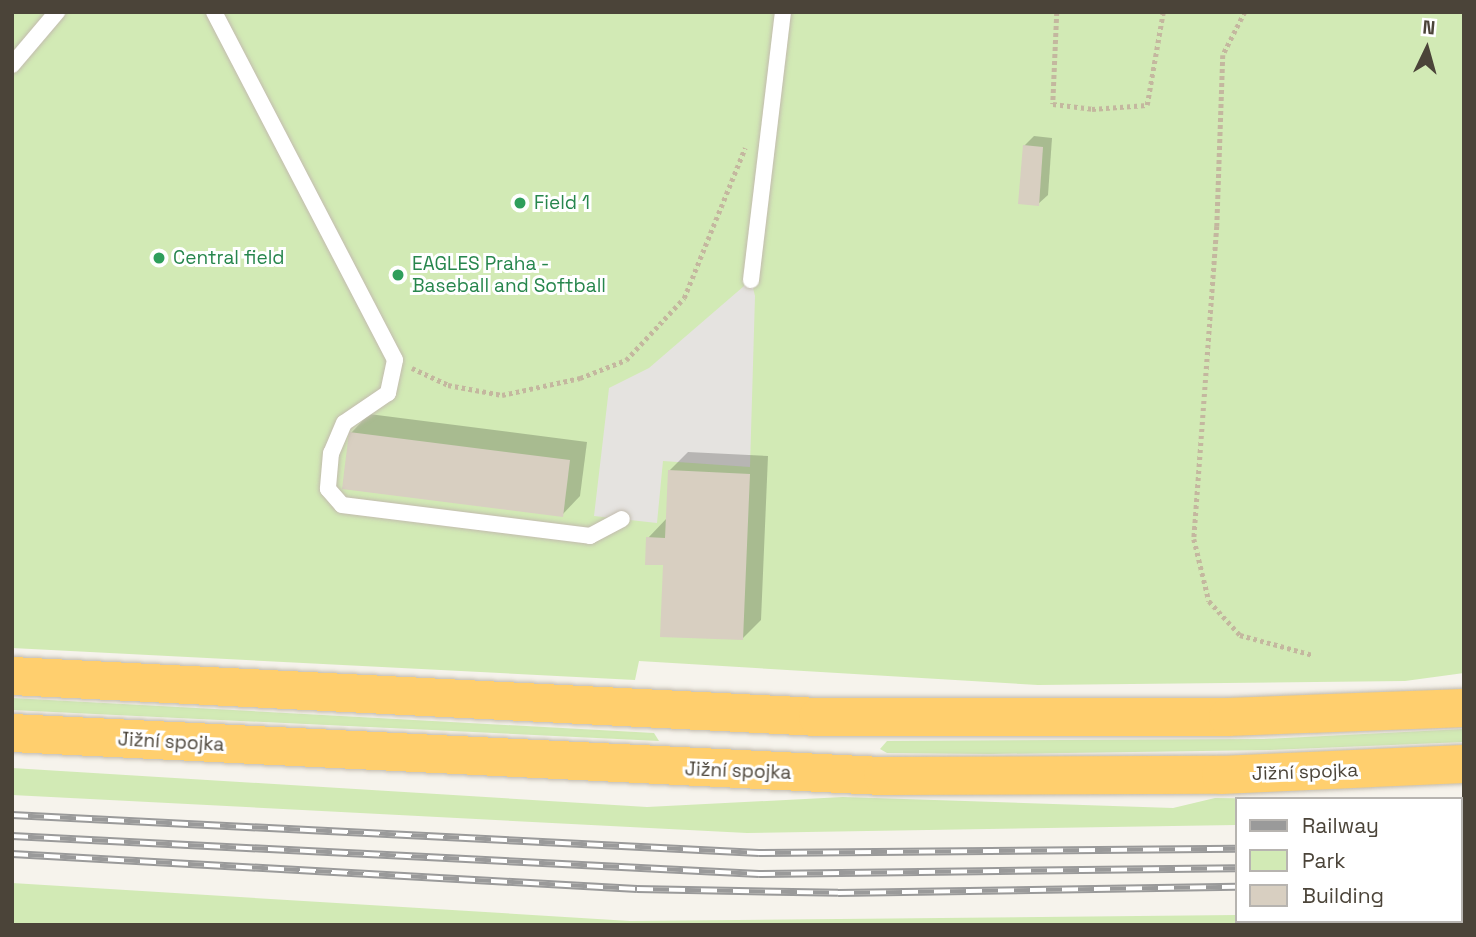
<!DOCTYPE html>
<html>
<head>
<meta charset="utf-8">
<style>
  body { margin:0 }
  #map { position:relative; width:1476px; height:937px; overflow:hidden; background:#f6f3ec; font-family:"Space Grotesk",sans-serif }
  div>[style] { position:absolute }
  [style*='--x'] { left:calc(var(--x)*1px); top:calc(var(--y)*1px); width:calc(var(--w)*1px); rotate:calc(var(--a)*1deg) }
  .green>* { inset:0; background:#d2eab5 }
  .parking>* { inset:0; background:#e5e3e0 }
  .shadow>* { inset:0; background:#0003 }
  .building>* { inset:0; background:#d8cfc1 }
  .path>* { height:4.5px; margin-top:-2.25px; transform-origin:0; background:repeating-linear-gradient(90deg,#c4b79f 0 3.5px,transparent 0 7px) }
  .roads { filter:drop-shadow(0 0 2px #c2bbae) drop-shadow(0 0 2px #c2bbae) }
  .lane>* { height:16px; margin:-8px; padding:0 8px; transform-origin:8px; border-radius:8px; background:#fff }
  .highway>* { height:38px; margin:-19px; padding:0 19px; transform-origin:19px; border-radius:19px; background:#ffcf6e }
  .rail>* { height:8px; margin-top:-4px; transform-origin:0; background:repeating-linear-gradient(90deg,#fff 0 16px,#9a9a9a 0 32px); box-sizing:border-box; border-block:2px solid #9a9a9a }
  .dots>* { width:19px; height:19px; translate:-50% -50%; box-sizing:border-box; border:4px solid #fff; border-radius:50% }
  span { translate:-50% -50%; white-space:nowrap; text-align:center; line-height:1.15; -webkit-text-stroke:6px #fff; paint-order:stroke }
  .leisure-label { font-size:19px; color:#27864d }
  .left { translate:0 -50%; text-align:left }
  .street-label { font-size:19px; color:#4b4439 }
  .frame { position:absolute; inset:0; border:14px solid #4b4439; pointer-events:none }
  .legend { position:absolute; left:1235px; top:797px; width:228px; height:126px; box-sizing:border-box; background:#fff; border:2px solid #b7b4b0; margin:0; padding:9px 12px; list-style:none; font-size:21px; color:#4b4439 }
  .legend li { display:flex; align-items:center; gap:14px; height:35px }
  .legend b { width:35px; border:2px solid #b7b4b0 }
  .north { position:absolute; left:1392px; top:14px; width:70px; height:70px; -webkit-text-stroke:5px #fff; paint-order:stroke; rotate:5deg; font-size:19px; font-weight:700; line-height:28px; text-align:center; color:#4b4439 }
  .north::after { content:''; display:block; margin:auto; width:24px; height:32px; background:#4b4439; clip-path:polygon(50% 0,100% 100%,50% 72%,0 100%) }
</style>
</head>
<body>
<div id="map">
  <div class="green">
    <i style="clip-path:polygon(12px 12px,1464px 12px,1464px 673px,1405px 681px,1038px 685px,639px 661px,635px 680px,12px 648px)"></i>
    <i style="clip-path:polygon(12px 698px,654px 733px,659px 741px,12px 710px)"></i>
    <i style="clip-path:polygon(1464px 729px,1464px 742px,1269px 750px,990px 754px,887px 753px,880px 749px,887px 741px,1264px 739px)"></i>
    <i style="clip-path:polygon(12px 768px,647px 807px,843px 797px,1173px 808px,1215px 798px,1295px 799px,1236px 799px,1236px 825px,747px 833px,12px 795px)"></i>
    <i style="clip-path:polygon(12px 883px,630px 921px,1236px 915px,1236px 921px,1460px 921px,1464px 906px,1464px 925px,12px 925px)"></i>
  </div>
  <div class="parking">
    <i style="clip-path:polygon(751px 280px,755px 296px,750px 467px,663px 461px,657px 523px,594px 516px,609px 388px,649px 368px)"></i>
  </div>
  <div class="shadow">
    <i style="clip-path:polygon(1034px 136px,1052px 138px,1048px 195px,1038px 204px,1024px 146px)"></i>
    <i style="clip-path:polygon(369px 414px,587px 442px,580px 496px,562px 515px,351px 433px)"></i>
    <i style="clip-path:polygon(688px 452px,768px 456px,761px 620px,742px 639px,665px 564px,648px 538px,667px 518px,669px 471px)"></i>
  </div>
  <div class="building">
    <i style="clip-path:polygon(1023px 145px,1043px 147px,1039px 206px,1018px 204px)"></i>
    <i style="clip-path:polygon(349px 432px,570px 460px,563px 517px,342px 489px)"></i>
    <i style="clip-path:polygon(668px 470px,750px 474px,743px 640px,660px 637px,663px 565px,645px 565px,646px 537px,665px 538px)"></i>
  </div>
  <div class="path">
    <i style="--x:1057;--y:12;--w:92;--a:92.5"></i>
    <i style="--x:1053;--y:104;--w:39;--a:7"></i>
    <i style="--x:1092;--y:109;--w:55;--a:-4.2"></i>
    <i style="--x:1147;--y:105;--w:94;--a:-80.2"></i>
    <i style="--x:1245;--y:12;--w:48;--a:117.1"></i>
    <i style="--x:1223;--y:55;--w:171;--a:92"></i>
    <i style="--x:1217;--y:226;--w:314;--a:94.2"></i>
    <i style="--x:1194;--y:539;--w:64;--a:76.4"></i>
    <i style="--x:1209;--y:601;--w:46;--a:47.6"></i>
    <i style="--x:1240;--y:635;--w:76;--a:15.3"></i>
    <i style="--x:412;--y:368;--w:40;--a:25"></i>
    <i style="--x:448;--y:385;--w:55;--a:10.5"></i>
    <i style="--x:502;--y:395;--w:80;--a:-12.3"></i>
    <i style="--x:580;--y:378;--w:49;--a:-21.4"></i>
    <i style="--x:626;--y:360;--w:85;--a:-46.9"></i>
    <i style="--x:684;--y:298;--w:162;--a:-67.9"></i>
  </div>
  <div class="roads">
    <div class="lane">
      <i style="--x:214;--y:12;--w:392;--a:62.5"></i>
      <i style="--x:395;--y:360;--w:34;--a:102"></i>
      <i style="--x:388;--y:393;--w:53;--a:145.7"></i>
      <i style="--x:344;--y:423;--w:33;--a:113"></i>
      <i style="--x:331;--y:453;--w:36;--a:95"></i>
      <i style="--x:328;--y:489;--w:21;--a:49"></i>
      <i style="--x:342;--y:505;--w:250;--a:7.1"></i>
      <i style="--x:590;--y:536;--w:36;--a:-28"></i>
      <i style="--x:12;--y:65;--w:70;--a:-49.7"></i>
      <i style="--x:751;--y:280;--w:270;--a:-83.2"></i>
    </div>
    <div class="highway">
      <i style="--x:12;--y:676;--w:807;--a:2.91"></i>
      <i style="--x:818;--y:717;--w:410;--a:0"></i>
      <i style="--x:1228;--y:717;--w:236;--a:-2.2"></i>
      <i style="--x:12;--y:733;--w:872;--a:2.83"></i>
      <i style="--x:883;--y:776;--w:338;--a:-0.2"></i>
      <i style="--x:1221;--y:775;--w:243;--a:-2.6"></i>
    </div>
  </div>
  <div class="rail">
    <i style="--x:12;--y:815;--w:748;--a:2.91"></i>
    <i style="--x:759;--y:853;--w:477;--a:-0.5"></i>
    <i style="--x:12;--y:836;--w:748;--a:2.91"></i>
    <i style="--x:759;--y:874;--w:477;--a:-0.7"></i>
    <i style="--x:1460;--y:846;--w:4;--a:0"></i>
    <i style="--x:12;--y:854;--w:626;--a:3.21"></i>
    <i style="--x:637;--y:889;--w:201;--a:1.1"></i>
    <i style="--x:838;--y:893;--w:398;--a:-0.9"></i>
    <i style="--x:1460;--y:864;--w:4;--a:0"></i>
    <i style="--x:1460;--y:883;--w:4;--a:0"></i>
  </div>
  <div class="dots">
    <i style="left:520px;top:203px;background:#2e9e5b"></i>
    <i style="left:159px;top:258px;background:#2e9e5b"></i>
    <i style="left:398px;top:275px;background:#2e9e5b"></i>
  </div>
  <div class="leisure-label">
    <span class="left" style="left:534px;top:203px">Field 1</span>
    <span class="left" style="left:173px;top:258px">Central field</span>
    <span class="left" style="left:412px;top:275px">EAGLES Praha -<br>Baseball and Softball</span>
  </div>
  <div class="street-label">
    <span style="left:171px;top:742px;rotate:3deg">Jižní spojka</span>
    <span style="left:738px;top:771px;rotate:2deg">Jižní spojka</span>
    <span style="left:1305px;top:772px;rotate:-2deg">Jižní spojka</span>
  </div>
  <div class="frame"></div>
  <ul class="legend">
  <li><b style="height:9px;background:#9a9a9a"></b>Railway</li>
  <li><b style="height:19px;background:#d2eab5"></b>Park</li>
  <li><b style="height:19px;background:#d8cfc1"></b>Building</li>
  </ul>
  <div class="north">N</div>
</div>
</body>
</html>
